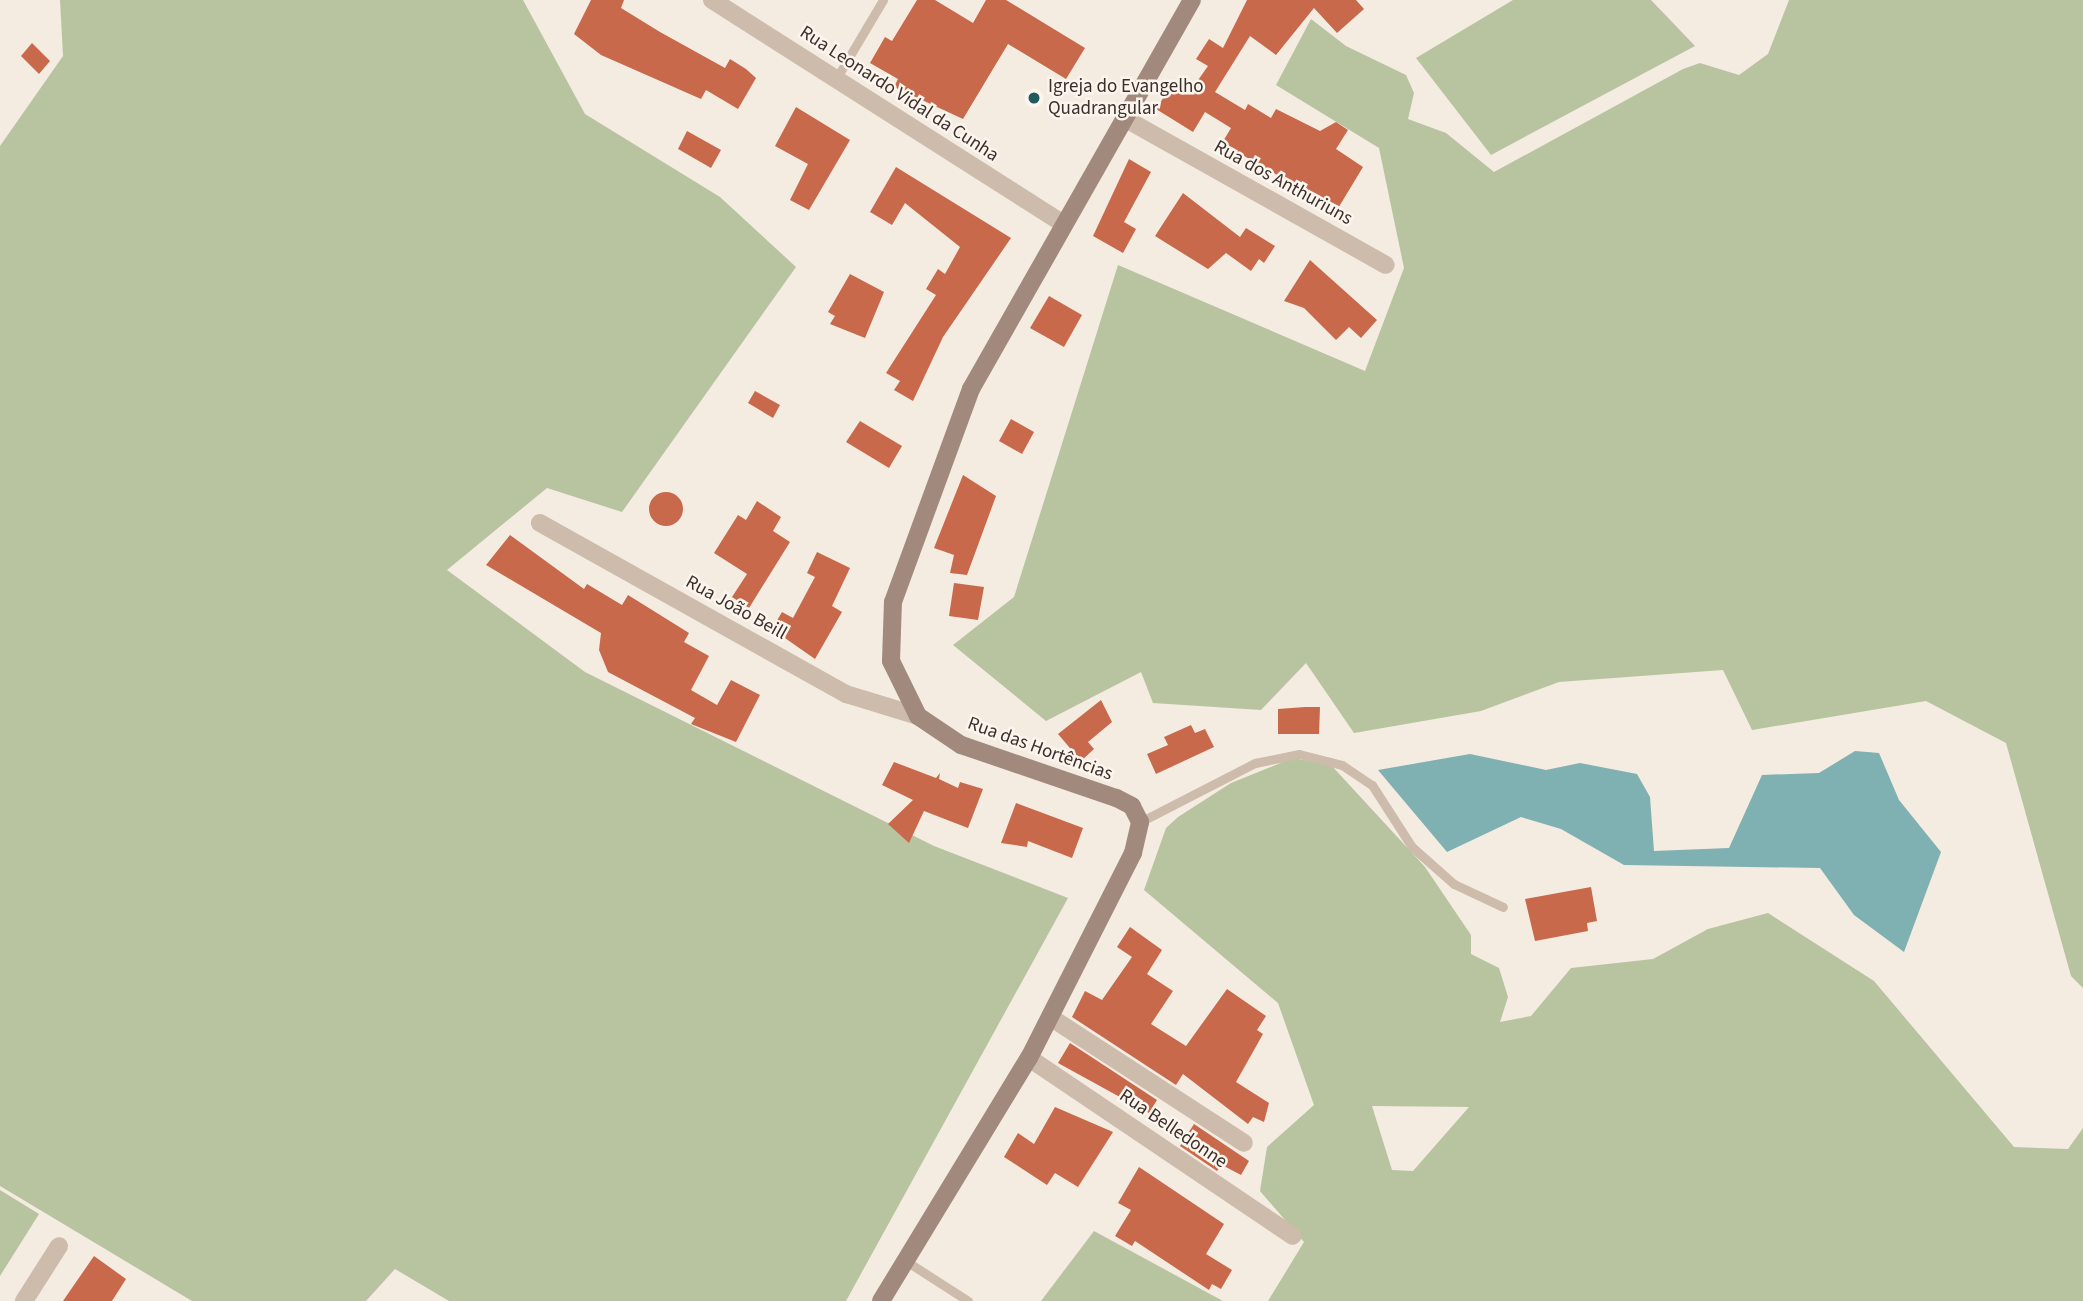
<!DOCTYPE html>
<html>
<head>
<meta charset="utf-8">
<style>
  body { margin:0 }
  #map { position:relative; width:2083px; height:1301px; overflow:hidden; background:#f4ebe1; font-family:"Source Sans 3",sans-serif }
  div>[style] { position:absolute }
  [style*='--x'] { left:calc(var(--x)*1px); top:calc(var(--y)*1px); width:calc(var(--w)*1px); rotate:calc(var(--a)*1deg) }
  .green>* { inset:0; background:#b8c4a0 }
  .water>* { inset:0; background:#7fb0b2 }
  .building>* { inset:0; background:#c8694b }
  .round { border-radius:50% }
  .lane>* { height:9px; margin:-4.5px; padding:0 4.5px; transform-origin:4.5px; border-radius:4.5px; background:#cdbbac }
  .street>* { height:18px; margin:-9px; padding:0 9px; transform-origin:9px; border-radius:9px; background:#cdbbac }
  .secondary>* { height:18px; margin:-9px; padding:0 9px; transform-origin:9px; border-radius:9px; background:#a18a7d }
  .dots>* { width:19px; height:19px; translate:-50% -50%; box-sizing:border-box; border:4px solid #fbf5ee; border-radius:50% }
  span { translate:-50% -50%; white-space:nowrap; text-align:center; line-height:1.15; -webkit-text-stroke:5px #fbf5ee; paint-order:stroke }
  .poi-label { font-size:19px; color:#3b302b }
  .left { translate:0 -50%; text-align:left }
  .street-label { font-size:19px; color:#3b302b }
</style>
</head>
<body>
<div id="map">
  <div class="green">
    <i style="clip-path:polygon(60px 0,523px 0,585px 114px,720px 197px,796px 267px,622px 512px,547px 488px,447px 570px,585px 672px,934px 846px,1068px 898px,846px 1301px,449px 1301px,395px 1269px,366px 1301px,192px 1301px,0 1186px,0 146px,63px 56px)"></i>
    <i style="clip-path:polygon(1513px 0,1651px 0,1695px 46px,1491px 155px,1416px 58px)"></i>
    <i style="clip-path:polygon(1789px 0,2083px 0,2083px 988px,2071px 976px,2006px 743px,1926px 701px,1752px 730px,1723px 670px,1559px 682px,1481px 711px,1354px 733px,1306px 663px,1261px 710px,1153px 703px,1141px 672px,1046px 721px,953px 645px,1014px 597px,1118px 265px,1365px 371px,1404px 268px,1379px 148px,1276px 85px,1311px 19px,1346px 46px,1406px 75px,1414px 93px,1408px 119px,1446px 133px,1494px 172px,1683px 69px,1700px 63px,1739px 75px,1768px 54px)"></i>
    <i style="clip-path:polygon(evenodd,1293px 758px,1331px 765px,1425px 867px,1471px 935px,1471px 954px,1499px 968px,1508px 997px,1500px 1022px,1531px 1016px,1571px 968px,1653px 959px,1708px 929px,1768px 913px,1874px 981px,2014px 1147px,2068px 1149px,2083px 1128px,2083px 1301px,1268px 1301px,1304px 1242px,1260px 1191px,1267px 1147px,1314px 1105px,1278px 1003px,1144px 890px,1166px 828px,1178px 817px,1231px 783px,1293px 758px,1372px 1106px,1469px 1107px,1413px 1171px,1392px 1170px,1372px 1106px)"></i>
    <i style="clip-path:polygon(0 1190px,39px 1214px,0 1276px)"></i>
    <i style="clip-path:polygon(1094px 1231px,1223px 1301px,1041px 1301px)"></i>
  </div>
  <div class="water">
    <i style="clip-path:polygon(1855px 751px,1879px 753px,1899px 800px,1941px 852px,1904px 952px,1854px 915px,1820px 868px,1624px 865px,1561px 829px,1521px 817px,1447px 852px,1378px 770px,1470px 754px,1546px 770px,1580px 763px,1637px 774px,1650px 797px,1654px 851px,1729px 848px,1762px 775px,1819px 773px)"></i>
  </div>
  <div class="building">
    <i style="clip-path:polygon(591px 0,624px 0,621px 8px,660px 32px,725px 68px,730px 59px,746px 69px,756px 78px,738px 109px,706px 90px,701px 99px,601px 55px,574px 34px)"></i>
    <i style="clip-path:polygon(917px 0,935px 0,973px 23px,986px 0,1006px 0,1085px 48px,1066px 79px,1008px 44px,963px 119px,894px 87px,898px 79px,870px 63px,885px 37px,892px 41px)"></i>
    <i style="clip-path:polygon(1247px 0,1356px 0,1364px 9px,1337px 33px,1314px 8px,1276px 55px,1250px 36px,1215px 92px,1245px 110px,1248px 104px,1271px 118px,1276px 109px,1320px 131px,1336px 122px,1348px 130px,1336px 149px,1363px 167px,1337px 210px,1222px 143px,1231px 128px,1205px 112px,1193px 132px,1156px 109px,1173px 83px,1189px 93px,1208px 66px,1196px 59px,1209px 39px,1223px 48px)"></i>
    <i style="clip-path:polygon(32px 43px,50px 61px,39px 74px,21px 56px)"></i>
    <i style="clip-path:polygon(796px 107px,850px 140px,809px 210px,790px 200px,808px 164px,775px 146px)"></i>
    <i style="clip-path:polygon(687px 131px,721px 150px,711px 168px,678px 149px)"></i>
    <i style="clip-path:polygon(1129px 159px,1151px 172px,1124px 222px,1136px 229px,1123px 253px,1093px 236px)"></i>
    <i style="clip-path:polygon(896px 167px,1011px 238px,943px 337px,913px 401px,894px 390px,900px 381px,886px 373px,936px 295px,926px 289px,938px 269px,945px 274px,960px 247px,905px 203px,892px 225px,870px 212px)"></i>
    <i style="clip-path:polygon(1183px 193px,1240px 237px,1246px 228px,1275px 246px,1264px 263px,1259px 259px,1251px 271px,1226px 253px,1208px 269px,1155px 236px)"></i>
    <i style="clip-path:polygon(1310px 260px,1377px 320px,1361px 338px,1349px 327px,1336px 340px,1304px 308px,1284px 301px)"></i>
    <i style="clip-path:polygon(850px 274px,884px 292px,865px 338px,830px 324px,835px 316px,828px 312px)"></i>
    <i style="clip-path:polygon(1049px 296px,1082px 315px,1064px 347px,1030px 328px)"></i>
    <i style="clip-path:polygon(755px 391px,780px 405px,773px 418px,748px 403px)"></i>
    <i style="clip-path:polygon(1011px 419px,1034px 432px,1022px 454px,999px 441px)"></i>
    <i style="clip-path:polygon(860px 421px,902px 446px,889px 468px,846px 442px)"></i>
    <i style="clip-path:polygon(963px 475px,996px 496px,967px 575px,950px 573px,954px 555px,934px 548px)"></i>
    <i class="round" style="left:649px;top:492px;width:34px;height:34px"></i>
    <i style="clip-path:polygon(757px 501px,781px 517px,773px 531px,790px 542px,749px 608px,732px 597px,747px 574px,714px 553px,738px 515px,746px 520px)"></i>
    <i style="clip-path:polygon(510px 535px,584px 589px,587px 584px,622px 605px,628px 595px,689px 633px,684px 642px,709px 656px,691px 690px,717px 705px,731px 680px,760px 695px,736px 742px,691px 724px,695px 718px,608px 672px,599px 650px,601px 633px,486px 565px)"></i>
    <i style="clip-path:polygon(817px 552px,850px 568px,832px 606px,842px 612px,815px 659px,772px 629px,782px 612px,793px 618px,815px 577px,807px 573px)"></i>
    <i style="clip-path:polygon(954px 583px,984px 587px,978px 620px,949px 616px)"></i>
    <i style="clip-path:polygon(1101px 700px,1112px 722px,1088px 742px,1094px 749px,1081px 761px,1058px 734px)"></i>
    <i style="clip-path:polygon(1305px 707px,1320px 707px,1319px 734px,1278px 734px,1278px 709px)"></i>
    <i style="clip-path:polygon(1191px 725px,1195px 733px,1205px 729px,1214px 747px,1156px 774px,1147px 754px,1168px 745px,1164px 737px)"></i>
    <i style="clip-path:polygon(894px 762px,936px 778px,940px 773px,939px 779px,958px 788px,960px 782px,983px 789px,968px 828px,924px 811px,909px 843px,888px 824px,913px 800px,882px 785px)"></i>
    <i style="clip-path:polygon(1016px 803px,1083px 828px,1072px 858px,1028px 841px,1027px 847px,1001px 843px)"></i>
    <i style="clip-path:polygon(1591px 887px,1597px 921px,1587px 923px,1588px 931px,1535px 941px,1525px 899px)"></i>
    <i style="clip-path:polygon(1130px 927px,1162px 950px,1147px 974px,1173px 991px,1151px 1024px,1186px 1046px,1227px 989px,1266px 1016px,1257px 1030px,1263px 1034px,1236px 1082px,1269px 1103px,1264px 1122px,1253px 1117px,1248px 1124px,1183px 1074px,1176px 1085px,1072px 1017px,1085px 991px,1102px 1000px,1132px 957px,1117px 947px)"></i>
    <i style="clip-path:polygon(1070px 1043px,1157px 1100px,1149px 1113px,1058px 1063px)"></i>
    <i style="clip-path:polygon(1055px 1107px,1113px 1132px,1078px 1187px,1055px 1173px,1047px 1185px,1004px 1157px,1018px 1133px,1034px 1144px)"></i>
    <i style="clip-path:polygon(1194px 1124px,1249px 1161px,1241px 1175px,1222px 1165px,1217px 1171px,1180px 1146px)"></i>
    <i style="clip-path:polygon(1139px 1167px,1224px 1224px,1206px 1254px,1232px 1270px,1221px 1289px,1212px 1284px,1209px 1290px,1135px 1241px,1132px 1246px,1115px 1236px,1131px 1210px,1118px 1203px)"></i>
    <i style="clip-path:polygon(94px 1256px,126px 1279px,112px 1301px,63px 1301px)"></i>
  </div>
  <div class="lane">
    <i style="--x:836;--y:79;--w:92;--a:-59.3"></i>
    <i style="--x:1140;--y:822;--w:129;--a:-27.2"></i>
    <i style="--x:1255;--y:763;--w:45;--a:-11.6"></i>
    <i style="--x:1299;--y:754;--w:44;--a:14.3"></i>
    <i style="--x:1342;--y:765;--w:36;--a:34"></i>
    <i style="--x:1372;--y:785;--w:74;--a:57.2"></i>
    <i style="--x:1412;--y:847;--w:56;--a:41.4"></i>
    <i style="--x:1454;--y:884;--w:54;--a:25.1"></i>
    <i style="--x:906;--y:1261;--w:74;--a:32.8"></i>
  </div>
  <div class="street">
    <i style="--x:712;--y:0;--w:416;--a:32.5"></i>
    <i style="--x:1124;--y:118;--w:300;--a:29.3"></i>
    <i style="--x:540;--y:523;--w:351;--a:29.2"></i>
    <i style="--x:846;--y:694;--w:75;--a:17"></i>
    <i style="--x:1050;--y:1017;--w:231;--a:33"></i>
    <i style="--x:1029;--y:1058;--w:318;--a:34"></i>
    <i style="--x:24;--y:1301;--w:65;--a:-57.5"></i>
  </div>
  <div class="secondary">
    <i style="--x:881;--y:1301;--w:285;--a:-58.7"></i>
    <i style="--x:1029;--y:1058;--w:230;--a:-63.1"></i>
    <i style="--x:1133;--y:853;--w:32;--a:-77"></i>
    <i style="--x:1140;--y:822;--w:18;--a:-117"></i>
    <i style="--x:1132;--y:806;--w:18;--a:-153"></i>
    <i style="--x:1116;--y:798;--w:164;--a:-161.1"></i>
    <i style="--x:961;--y:745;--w:52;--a:-146"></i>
    <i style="--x:918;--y:716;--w:61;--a:-116.1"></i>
    <i style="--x:891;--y:661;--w:59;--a:-88.1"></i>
    <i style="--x:893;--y:602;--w:227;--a:-69.9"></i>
    <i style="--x:971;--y:389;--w:447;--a:-60.4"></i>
  </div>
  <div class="dots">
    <i style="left:1034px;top:98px;background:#1f5a5e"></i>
  </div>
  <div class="poi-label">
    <span class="left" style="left:1048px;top:98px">Igreja do Evangelho<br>Quadrangular</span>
  </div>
  <div class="street-label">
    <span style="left:899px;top:94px;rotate:33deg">Rua Leonardo Vidal da Cunha</span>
    <span style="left:1283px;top:183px;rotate:29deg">Rua dos Anthuriuns</span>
    <span style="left:736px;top:608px;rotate:29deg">Rua João Beill</span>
    <span style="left:1040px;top:749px;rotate:20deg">Rua das Hortências</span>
    <span style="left:1173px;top:1129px;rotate:34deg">Rua Belledonne</span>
  </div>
</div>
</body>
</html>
